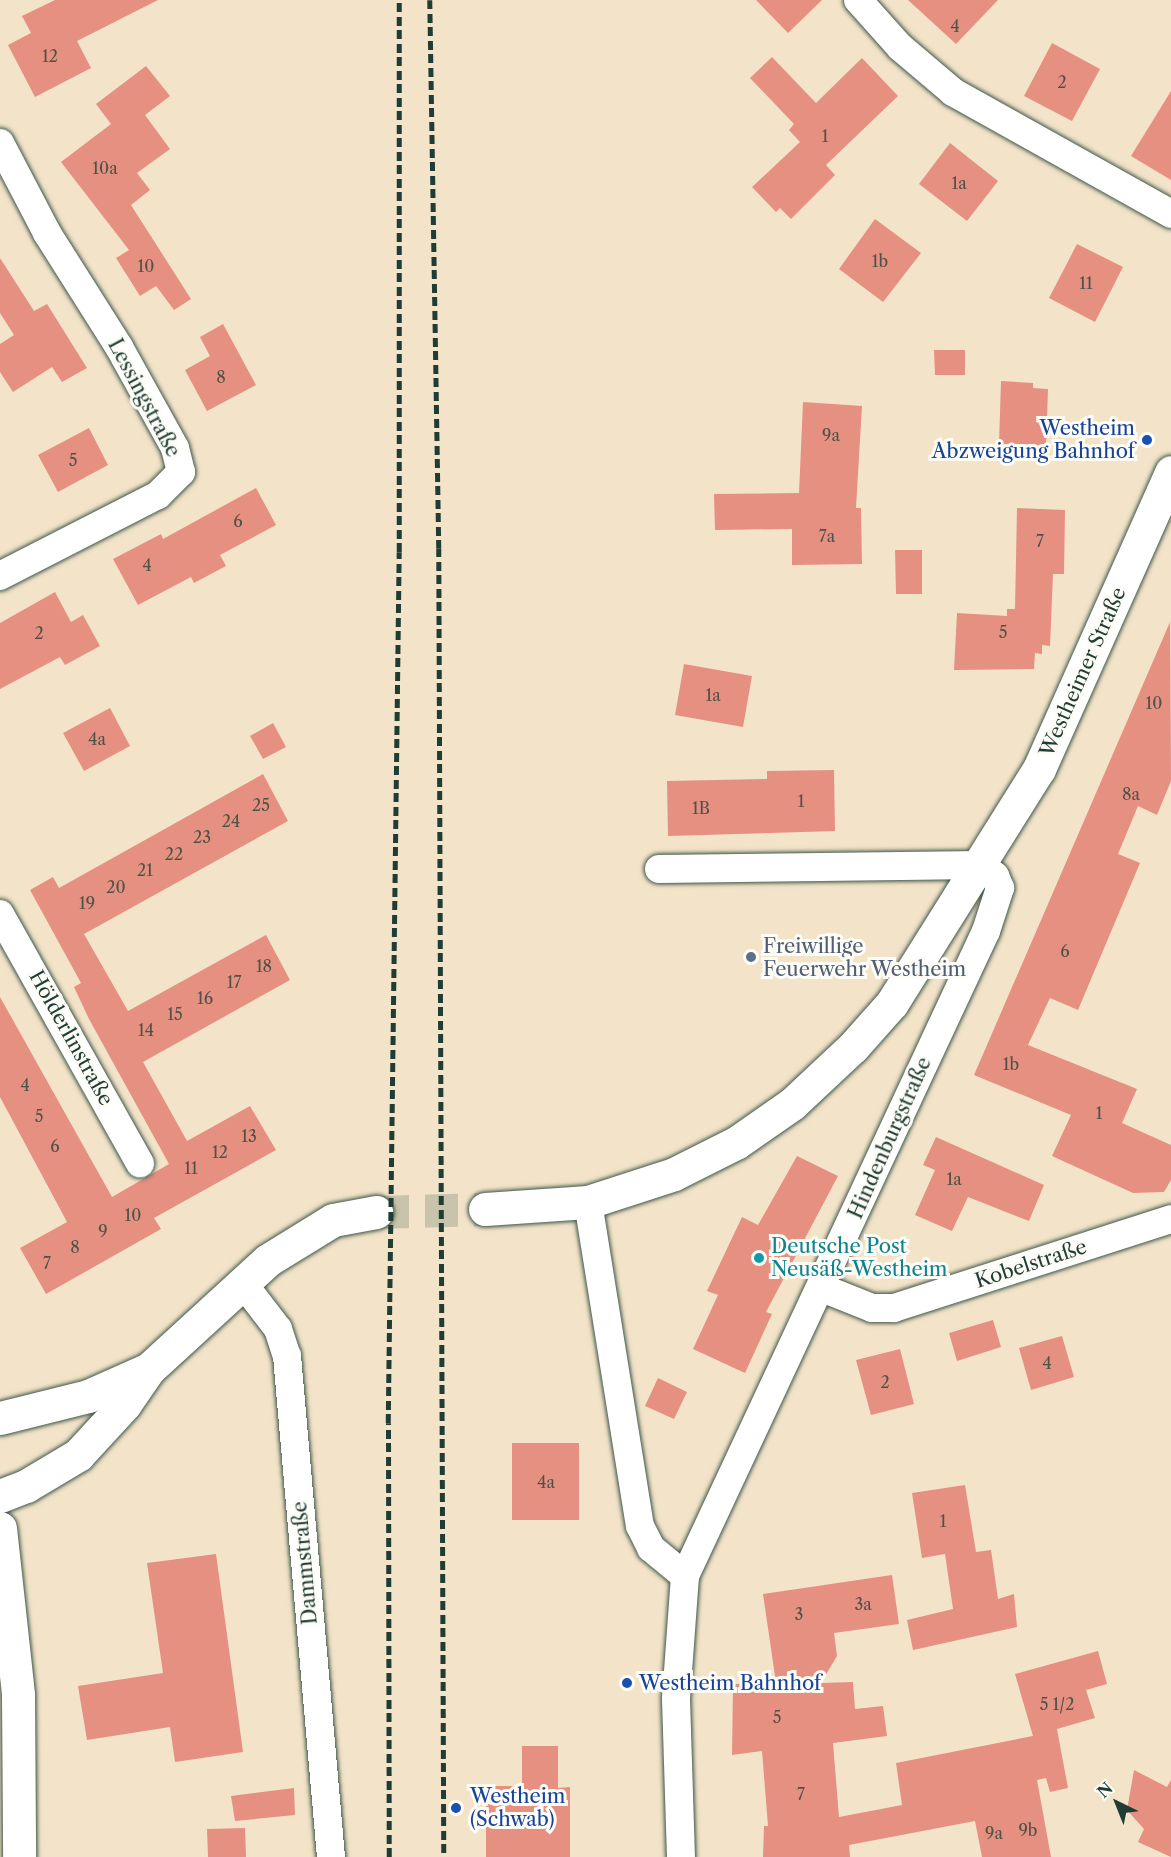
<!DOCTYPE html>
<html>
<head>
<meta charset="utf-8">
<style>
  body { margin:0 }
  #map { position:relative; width:1171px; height:1857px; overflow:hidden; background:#f3e4c9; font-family:"Libre Caslon Text",serif }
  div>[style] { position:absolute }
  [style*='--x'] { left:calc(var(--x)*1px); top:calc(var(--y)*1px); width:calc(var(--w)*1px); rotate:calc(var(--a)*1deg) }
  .building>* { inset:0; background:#e69081 }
  .secondary-tunnel>* { height:33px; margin-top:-16.5px; transform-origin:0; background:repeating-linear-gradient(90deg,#c9c3ab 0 33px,transparent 0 49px) }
  .roads { filter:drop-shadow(0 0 2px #3f564a) drop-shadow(0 0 2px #3f564a) }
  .street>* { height:28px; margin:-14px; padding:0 14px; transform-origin:14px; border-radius:14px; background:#fff }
  .secondary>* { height:33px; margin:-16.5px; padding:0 16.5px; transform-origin:16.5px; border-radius:16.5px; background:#fff }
  .rail>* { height:4.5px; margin-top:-2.25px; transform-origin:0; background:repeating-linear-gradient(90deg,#1f3d34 0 9px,transparent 0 13.5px) }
  .dots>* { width:16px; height:16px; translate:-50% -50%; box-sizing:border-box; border:3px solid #fdfcf7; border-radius:50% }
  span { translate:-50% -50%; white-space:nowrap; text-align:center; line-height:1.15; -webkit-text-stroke:6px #fdfcf7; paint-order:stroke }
  .number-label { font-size:16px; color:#515247 }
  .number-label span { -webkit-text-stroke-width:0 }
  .street-label { font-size:20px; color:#1f3d34 }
  .transit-label { font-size:20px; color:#164399 }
  .right { translate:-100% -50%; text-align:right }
  .left { translate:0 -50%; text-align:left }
  .service-label { font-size:20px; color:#4e5e75 }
  .culture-label { font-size:20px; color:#0d838f }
  .north { position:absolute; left:1087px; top:1773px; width:60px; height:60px; -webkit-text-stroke:4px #fdfcf7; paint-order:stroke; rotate:317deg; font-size:16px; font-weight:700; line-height:24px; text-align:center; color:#1f3d34 }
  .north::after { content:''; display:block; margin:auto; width:21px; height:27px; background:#1f3d34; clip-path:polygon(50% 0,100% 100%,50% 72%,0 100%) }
</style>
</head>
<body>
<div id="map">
  <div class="building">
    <i style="clip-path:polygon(55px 0,158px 0,77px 41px,91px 68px,35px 97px,8px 45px,31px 33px,22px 16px)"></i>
    <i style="clip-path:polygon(756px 0,822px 0,788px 33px)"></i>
    <i style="clip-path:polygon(908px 0,998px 0,956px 44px)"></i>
    <i style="clip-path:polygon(1052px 43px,1100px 69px,1072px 121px,1024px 96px)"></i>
    <i style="clip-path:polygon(772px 57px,816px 103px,862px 58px,898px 96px,826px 165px,835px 175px,791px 219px,780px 208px,776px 212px,752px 187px,800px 142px,789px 130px,794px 124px,750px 78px)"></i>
    <i style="clip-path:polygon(146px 66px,170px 96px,145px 115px,170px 149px,137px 173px,150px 190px,131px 205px,191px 299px,174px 310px,156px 286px,140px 296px,116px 258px,129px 250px,61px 162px,111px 124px,96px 104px)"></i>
    <i style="clip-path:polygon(1171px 91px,1171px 180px,1131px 156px)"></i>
    <i style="clip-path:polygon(950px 143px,998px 181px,967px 221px,919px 184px)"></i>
    <i style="clip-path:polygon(875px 219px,921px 253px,883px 302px,839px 269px)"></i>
    <i style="clip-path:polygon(1077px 244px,1123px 267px,1095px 322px,1049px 298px)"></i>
    <i style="clip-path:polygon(0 258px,34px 311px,47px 304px,87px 368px,62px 382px,52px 367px,13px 392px,0 372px,0 344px,14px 335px,0 313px)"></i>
    <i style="clip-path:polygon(223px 324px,256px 385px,207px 411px,185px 370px,210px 356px,200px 337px)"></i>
    <i style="clip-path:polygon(934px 350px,965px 350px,965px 375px,935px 375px)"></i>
    <i style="clip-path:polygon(1001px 381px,1033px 383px,1033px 388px,1048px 389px,1046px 446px,999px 444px)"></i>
    <i style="clip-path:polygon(803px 402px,862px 406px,856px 508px,861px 508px,862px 564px,792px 565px,792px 529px,715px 530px,714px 494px,799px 493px)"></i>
    <i style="clip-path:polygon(89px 428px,108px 465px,58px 492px,38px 455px)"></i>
    <i style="clip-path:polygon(256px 488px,276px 525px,220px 555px,226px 566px,194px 583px,191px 577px,138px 605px,113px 559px,161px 534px,163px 539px)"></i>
    <i style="clip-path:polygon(1017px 508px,1065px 510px,1064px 574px,1053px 574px,1050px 646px,1042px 645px,1042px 654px,1035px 653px,1034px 669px,954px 670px,957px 613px,1007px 616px,1007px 609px,1015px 609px)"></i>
    <i style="clip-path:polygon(895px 550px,922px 550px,922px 594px,896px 594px)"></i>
    <i style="clip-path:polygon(55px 592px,71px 622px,83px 615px,100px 646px,65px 665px,60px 657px,0 689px,0 623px)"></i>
    <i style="clip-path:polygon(1170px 622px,1171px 781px,1157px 815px,1138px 806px,1118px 854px,1140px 863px,1078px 1010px,1050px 998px,1028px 1045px,1137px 1089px,1122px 1123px,1171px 1145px,1171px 1180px,1164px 1192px,1133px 1193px,1052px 1156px,1071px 1115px,974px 1075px)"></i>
    <i style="clip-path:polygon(684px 664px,752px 676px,743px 727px,675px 715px)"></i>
    <i style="clip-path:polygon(110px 708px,130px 746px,84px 771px,63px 733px)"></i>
    <i style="clip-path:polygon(273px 723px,286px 747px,263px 759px,250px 736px)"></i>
    <i style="clip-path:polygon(834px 770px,835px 831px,668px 836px,667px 781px,767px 779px,767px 771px)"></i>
    <i style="clip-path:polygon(263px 774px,288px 821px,84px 934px,128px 1011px,266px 935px,290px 980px,143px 1062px,187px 1141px,250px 1106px,276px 1150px,154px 1218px,161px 1229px,46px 1294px,20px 1248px,67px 1222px,0 1097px,0 997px,112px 1197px,169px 1164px,89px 1019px,74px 987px,81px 983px,30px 890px,53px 877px,59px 888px)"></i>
    <i style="clip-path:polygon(936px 1137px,1044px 1185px,1029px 1221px,968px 1197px,952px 1231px,915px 1215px,935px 1170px,923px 1165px)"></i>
    <i style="clip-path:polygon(797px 1156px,838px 1176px,766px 1312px,772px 1314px,745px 1373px,693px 1349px,718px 1295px,707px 1291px,742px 1217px,758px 1225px)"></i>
    <i style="clip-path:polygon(993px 1320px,1001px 1347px,957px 1361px,949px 1333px)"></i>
    <i style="clip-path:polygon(1062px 1336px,1074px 1377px,1031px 1390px,1019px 1348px)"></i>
    <i style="clip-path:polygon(900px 1349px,914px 1404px,871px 1415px,856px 1360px)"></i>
    <i style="clip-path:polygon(658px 1378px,687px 1392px,674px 1419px,645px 1406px)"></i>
    <i style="clip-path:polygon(512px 1443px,579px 1443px,579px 1520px,512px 1520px)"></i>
    <i style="clip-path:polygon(965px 1485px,976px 1552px,991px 1550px,998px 1599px,1014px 1594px,1017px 1627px,913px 1650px,907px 1620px,953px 1609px,945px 1554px,922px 1558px,912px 1493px)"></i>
    <i style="clip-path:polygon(216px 1554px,243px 1752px,175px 1762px,170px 1727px,87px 1740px,78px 1686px,163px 1673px,147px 1563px)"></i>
    <i style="clip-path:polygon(892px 1575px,899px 1624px,834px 1633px,837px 1656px,821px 1683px,853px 1682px,855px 1709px,883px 1706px,887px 1736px,833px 1743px,839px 1817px,902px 1805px,896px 1763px,1033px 1736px,1015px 1674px,1098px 1651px,1107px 1684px,1086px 1690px,1095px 1718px,1057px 1729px,1068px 1788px,1050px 1792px,1046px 1778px,1037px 1780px,1051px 1857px,982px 1857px,975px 1821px,849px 1845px,850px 1857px,763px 1857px,764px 1826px,768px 1826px,762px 1751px,732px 1755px,733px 1684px,776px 1683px,763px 1594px)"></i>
    <i style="clip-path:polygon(522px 1746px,558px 1746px,558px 1788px,570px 1787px,570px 1857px,486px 1857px,486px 1786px,522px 1786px)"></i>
    <i style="clip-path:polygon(1134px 1770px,1167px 1787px,1171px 1780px,1171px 1857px,1138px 1842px,1144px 1829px,1127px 1810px)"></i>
    <i style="clip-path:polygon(294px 1788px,295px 1815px,235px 1821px,231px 1796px)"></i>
    <i style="clip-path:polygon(245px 1828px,246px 1857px,208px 1857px,207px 1829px)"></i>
  </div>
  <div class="secondary-tunnel">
    <i style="--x:376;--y:1212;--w:109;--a:-1.6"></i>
  </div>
  <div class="roads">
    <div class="street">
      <i style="--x:858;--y:0;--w:63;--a:48.2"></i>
      <i style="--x:900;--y:47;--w:70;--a:40.3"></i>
      <i style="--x:953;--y:92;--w:250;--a:29.2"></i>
      <i style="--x:0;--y:143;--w:102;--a:62.4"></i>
      <i style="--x:47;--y:233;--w:135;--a:57.7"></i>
      <i style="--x:119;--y:347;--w:115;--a:61"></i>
      <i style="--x:175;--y:448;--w:25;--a:76"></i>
      <i style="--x:181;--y:472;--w:33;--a:135"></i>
      <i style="--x:158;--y:495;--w:178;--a:152.9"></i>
      <i style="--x:659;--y:869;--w:322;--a:-0.7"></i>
      <i style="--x:981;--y:865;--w:18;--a:38"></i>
      <i style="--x:995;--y:876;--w:13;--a:67"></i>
      <i style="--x:1000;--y:888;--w:45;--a:108"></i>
      <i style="--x:986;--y:931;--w:712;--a:115.02"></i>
      <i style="--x:685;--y:1576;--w:123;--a:94.2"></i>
      <i style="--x:676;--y:1699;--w:158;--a:88.2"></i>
      <i style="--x:0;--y:914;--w:286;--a:60.7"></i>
      <i style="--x:588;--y:1202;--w:328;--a:80.9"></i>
      <i style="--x:640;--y:1526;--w:25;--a:63"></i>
      <i style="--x:651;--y:1548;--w:44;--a:39.5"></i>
      <i style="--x:242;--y:1282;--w:59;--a:52.5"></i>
      <i style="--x:278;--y:1329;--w:28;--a:72"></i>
      <i style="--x:287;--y:1356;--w:503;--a:84.98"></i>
      <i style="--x:822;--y:1288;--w:54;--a:21.8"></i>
      <i style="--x:872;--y:1308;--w:22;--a:0"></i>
      <i style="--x:894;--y:1308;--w:291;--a:-17.8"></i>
    </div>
    <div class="secondary">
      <i style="--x:485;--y:1209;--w:103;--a:-3.9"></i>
      <i style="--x:588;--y:1202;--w:90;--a:-18"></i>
      <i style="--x:674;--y:1174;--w:69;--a:-26.6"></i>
      <i style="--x:736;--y:1143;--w:68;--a:-34.9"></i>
      <i style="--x:792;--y:1104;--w:83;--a:-43.1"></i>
      <i style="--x:853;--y:1047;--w:59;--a:-48.4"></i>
      <i style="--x:892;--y:1003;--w:276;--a:-57.9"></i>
      <i style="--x:1039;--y:769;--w:325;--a:-66"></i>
      <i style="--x:0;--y:1418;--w:91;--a:-14"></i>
      <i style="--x:88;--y:1396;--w:67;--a:-23.9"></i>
      <i style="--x:0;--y:1496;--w:28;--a:-21"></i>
      <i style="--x:26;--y:1486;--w:61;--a:-30.8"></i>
      <i style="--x:78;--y:1455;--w:69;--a:-47.3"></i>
      <i style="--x:125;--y:1404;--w:42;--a:-55.6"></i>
      <i style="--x:149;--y:1369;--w:161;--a:-42.5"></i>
      <i style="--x:268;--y:1260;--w:76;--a:-31.6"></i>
      <i style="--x:333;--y:1220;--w:44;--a:-10.5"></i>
      <i style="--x:0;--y:1528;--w:168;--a:83.8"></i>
      <i style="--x:18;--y:1695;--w:162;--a:89.6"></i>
    </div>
  </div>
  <div class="rail">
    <i style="--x:430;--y:0;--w:548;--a:89.06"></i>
    <i style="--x:439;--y:548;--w:1309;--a:89.78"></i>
    <i style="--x:389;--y:1857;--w:434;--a:-90.1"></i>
    <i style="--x:388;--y:1423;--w:871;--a:-89.28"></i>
    <i style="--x:399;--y:552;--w:552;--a:-90"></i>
  </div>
  <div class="dots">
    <i style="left:1147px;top:440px;background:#1a4fb4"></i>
    <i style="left:751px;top:957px;background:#5c6f8a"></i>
    <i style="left:759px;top:1258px;background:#0f9aa8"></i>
    <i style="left:627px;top:1683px;background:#1a4fb4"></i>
    <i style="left:456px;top:1808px;background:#1a4fb4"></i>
  </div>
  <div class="number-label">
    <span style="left:955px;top:26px">4</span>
    <span style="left:50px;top:56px">12</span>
    <span style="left:1062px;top:82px">2</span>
    <span style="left:825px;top:136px">1</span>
    <span style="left:105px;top:168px">10a</span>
    <span style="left:959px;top:183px">1a</span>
    <span style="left:880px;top:261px">1b</span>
    <span style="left:146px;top:266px">10</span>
    <span style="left:1086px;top:283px">11</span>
    <span style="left:221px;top:377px">8</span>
    <span style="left:831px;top:435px">9a</span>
    <span style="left:73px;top:460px">5</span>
    <span style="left:238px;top:521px">6</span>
    <span style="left:827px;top:536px">7a</span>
    <span style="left:1040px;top:541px">7</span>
    <span style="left:147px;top:565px">4</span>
    <span style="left:1003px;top:632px">5</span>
    <span style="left:39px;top:633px">2</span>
    <span style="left:713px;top:695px">1a</span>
    <span style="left:1154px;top:703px">10</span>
    <span style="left:97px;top:739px">4a</span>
    <span style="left:1131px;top:794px">8a</span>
    <span style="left:801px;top:801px">1</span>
    <span style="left:261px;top:805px">25</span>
    <span style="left:701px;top:808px">1B</span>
    <span style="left:231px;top:821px">24</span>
    <span style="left:202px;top:837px">23</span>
    <span style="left:174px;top:854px">22</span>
    <span style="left:145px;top:870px">21</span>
    <span style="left:116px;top:887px">20</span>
    <span style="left:87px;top:903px">19</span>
    <span style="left:1065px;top:951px">6</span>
    <span style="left:264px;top:966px">18</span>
    <span style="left:234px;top:982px">17</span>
    <span style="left:205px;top:998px">16</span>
    <span style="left:175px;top:1014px">15</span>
    <span style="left:146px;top:1030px">14</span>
    <span style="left:1011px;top:1064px">1b</span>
    <span style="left:25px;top:1085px">4</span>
    <span style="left:1099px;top:1113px">1</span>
    <span style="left:39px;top:1116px">5</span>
    <span style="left:249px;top:1136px">13</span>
    <span style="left:55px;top:1146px">6</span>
    <span style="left:220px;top:1152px">12</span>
    <span style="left:191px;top:1168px">11</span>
    <span style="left:954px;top:1179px">1a</span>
    <span style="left:133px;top:1215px">10</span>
    <span style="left:103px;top:1231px">9</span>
    <span style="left:75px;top:1247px">8</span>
    <span style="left:47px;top:1263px">7</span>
    <span style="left:1047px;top:1363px">4</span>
    <span style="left:885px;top:1382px">2</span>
    <span style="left:546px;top:1482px">4a</span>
    <span style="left:943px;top:1521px">1</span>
    <span style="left:863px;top:1604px">3a</span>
    <span style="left:799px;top:1614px">3</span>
    <span style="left:1057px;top:1704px">5 1/2</span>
    <span style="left:777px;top:1717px">5</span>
    <span style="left:801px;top:1794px">7</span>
    <span style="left:1028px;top:1830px">9b</span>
    <span style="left:994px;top:1833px">9a</span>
  </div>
  <div class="street-label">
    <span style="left:144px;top:398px;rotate:62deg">Lessingstraße</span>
    <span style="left:1083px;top:672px;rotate:-66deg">Westheimer Straße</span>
    <span style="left:71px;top:1038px;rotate:61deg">Hölderlinstraße</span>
    <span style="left:890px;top:1138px;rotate:-66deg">Hindenburgstraße</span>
    <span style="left:1031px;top:1264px;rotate:-18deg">Kobelstraße</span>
    <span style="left:305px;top:1563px;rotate:-95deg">Dammstraße</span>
  </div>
  <div class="transit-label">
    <span class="right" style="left:1135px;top:440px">Westheim<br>Abzweigung Bahnhof</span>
    <span class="left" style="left:639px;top:1683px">Westheim Bahnhof</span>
    <span class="left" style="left:470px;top:1808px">Westheim<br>(Schwab)</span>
  </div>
  <div class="service-label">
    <span class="left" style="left:763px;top:958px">Freiwillige<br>Feuerwehr Westheim</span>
  </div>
  <div class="culture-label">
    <span class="left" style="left:771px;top:1258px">Deutsche Post<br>Neusäß-Westheim</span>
  </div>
  <div class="north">N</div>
</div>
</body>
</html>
